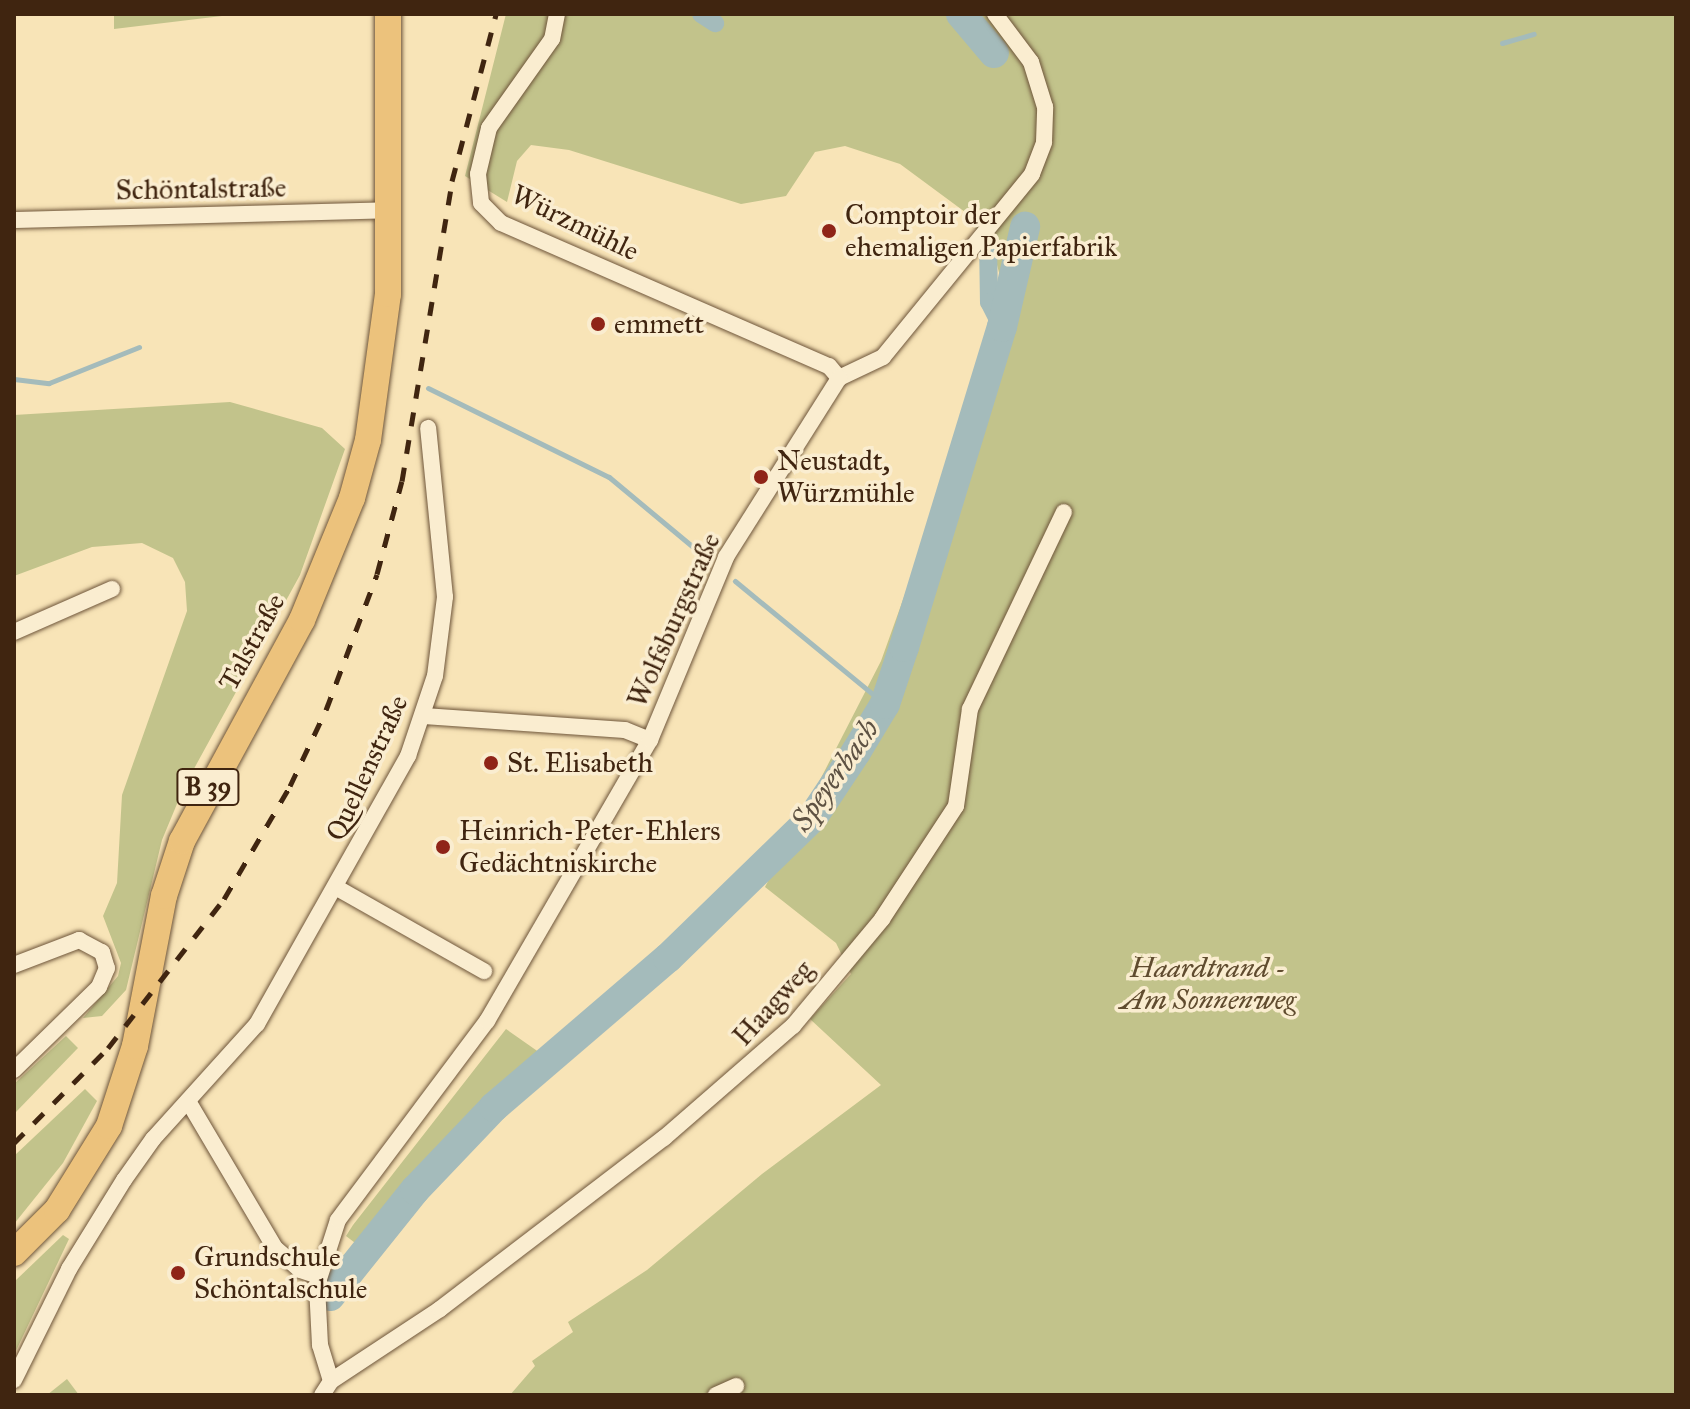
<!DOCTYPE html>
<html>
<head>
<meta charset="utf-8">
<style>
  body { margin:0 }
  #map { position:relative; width:1690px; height:1409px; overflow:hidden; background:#f8e4b7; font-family:"IM FELL Great Primer",serif }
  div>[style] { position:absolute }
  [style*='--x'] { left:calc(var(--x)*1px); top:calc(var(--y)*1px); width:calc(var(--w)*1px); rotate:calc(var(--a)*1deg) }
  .green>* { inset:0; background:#c2c38b }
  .stream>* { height:5px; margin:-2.5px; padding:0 2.5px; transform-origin:2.5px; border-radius:2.5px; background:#a4bbbb }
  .canal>* { height:18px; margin:-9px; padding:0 9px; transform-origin:9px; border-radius:9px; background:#a4bbbb }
  .river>* { height:30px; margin:-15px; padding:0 15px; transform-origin:15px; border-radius:15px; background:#a4bbbb }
  .roads { filter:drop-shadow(0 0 2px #6e553a) drop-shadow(0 0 2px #6e553a) }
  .minor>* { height:16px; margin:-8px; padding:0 8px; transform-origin:8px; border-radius:8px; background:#faedd0 }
  .primary>* { height:26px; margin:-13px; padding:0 13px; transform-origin:13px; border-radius:13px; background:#ecc27c }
  .rail>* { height:5px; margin-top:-2.5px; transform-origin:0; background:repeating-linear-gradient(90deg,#402510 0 14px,transparent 0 28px) }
  .dots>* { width:22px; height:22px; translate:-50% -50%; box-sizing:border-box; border:4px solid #faedd0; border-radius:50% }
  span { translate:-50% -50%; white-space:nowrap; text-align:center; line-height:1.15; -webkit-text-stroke:7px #faedd0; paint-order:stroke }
  .shield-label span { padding:2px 6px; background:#faedd0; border:2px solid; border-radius:6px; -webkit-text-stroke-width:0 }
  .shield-label { font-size:26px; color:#402510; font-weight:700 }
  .street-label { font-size:28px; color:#402510 }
  .poi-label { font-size:28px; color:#402510 }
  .left { translate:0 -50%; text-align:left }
  .park-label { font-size:28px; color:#604c2f; font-style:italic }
  .water-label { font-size:30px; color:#5e5243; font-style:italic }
  .frame { position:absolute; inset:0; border:16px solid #402510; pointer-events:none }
</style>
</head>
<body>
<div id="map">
  <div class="green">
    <i style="clip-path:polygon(114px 14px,221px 14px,222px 16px,114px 29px)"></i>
    <i style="clip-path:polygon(506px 14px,1676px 14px,1676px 1395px,510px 1395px,535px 1366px,532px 1361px,573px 1332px,568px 1322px,647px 1270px,762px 1174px,881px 1085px,810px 1019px,851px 974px,836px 943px,765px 887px,881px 661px,1008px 307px,996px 261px,965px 212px,900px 164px,845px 146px,815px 152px,786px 196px,741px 204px,569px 150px,531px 145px,517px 161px,507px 202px,465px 176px)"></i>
    <i style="clip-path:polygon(230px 402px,322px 428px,345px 449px,300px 575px,184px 787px,162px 840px,126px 990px,102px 1016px,83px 1018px,118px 976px,121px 963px,103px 916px,117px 883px,122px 795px,187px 611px,185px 582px,173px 558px,142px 543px,92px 547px,14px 576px,14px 415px)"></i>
    <i style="clip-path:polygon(506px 1029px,543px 1055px,409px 1186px,363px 1249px,346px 1236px,353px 1225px)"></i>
    <i style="clip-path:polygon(66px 1036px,78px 1048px,14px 1114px,14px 1084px)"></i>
    <i style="clip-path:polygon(85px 1089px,97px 1101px,63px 1163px,14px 1224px,14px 1156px)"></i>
    <i style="clip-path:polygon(63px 1235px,69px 1239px,14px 1355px,14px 1282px)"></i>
    <i style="clip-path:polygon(67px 1379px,79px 1395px,47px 1395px)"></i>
  </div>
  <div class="stream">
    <i style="--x:1502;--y:43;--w:33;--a:-16"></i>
    <i style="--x:14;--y:379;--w:35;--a:7"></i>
    <i style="--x:49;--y:383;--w:97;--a:-21.8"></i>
    <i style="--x:428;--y:388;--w:202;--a:26.2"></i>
    <i style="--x:609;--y:477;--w:125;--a:39.8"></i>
    <i style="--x:735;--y:581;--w:194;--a:39.4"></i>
  </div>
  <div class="canal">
    <i style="--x:701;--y:14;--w:17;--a:33"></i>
    <i style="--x:988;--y:240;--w:62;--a:89.1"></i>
    <i style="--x:989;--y:302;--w:28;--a:63"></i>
  </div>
  <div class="river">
    <i style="--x:961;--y:14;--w:51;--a:49.8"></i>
    <i style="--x:330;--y:1296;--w:136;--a:-51.3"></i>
    <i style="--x:415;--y:1190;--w:115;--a:-46.4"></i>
    <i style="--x:494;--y:1107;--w:229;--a:-40.6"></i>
    <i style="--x:668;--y:958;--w:202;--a:-44.2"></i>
    <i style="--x:813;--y:817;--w:78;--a:-56.5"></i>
    <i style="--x:856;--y:752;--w:56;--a:-58.9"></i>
    <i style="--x:885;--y:704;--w:60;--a:-71.6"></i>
    <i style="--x:904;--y:647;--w:335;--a:-73"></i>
    <i style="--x:1002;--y:327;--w:103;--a:-77"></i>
  </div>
  <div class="roads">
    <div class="minor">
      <i style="--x:557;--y:14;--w:25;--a:101"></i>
      <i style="--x:552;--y:39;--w:109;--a:125.3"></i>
      <i style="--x:489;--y:128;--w:47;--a:103.4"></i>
      <i style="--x:478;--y:174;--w:29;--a:84"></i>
      <i style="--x:481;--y:203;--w:28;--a:45"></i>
      <i style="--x:501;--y:223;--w:358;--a:23.6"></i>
      <i style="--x:829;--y:366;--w:16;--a:50"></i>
      <i style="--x:14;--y:220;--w:376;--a:-1.5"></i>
      <i style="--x:839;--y:378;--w:49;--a:-25.5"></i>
      <i style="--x:883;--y:357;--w:236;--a:-50.8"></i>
      <i style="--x:1032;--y:174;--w:34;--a:-69"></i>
      <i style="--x:1044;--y:142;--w:35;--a:-88"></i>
      <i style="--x:1045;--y:107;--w:47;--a:-107.3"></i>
      <i style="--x:1031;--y:62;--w:60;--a:-126.9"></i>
      <i style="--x:14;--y:632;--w:107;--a:-23.7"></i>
      <i style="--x:424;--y:716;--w:201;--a:4"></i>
      <i style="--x:625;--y:730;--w:27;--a:22"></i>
      <i style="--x:337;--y:888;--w:169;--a:29.5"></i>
      <i style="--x:14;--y:965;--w:70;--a:-21"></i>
      <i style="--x:79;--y:940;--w:26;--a:28"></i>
      <i style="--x:102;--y:952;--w:17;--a:73"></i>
      <i style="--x:107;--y:968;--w:21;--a:113"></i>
      <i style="--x:99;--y:987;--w:119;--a:135.7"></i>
      <i style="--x:188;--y:1101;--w:171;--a:59.4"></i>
      <i style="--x:275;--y:1248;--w:33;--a:41"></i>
      <i style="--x:300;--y:1270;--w:19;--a:18"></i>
      <i style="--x:14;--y:1380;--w:124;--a:-63.6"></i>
      <i style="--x:69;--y:1269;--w:105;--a:-58.3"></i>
      <i style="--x:124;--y:1180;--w:50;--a:-54.7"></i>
      <i style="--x:153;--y:1139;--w:155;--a:-47.9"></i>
      <i style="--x:257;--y:1024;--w:308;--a:-60.6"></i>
      <i style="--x:408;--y:756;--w:84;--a:-71.4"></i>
      <i style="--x:435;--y:676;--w:80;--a:-82.8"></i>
      <i style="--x:445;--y:597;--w:170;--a:-95.7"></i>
      <i style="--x:331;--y:1381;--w:38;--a:-107"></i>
      <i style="--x:320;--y:1345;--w:60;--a:-92.9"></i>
      <i style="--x:317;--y:1285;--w:68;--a:-72.1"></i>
      <i style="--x:338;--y:1220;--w:249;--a:-53.2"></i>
      <i style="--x:487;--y:1021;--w:325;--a:-59.9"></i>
      <i style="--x:650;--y:740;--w:198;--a:-67.4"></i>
      <i style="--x:726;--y:557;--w:212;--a:-57.7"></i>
      <i style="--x:322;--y:1395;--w:17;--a:-57"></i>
      <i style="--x:331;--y:1381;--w:131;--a:-33.4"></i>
      <i style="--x:440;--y:1309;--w:282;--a:-37.4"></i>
      <i style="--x:664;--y:1138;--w:171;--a:-41"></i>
      <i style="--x:793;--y:1026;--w:139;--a:-50.2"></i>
      <i style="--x:882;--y:919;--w:135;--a:-56.8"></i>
      <i style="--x:956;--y:806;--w:98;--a:-81.8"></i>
      <i style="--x:970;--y:709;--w:218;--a:-64.5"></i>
      <i style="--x:716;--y:1395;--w:22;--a:-24"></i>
    </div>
    <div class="primary">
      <i style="--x:14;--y:1253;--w:61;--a:-45"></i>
      <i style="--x:57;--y:1210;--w:99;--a:-58.2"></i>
      <i style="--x:109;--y:1126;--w:84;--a:-72"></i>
      <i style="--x:135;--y:1046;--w:153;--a:-79.1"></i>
      <i style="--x:164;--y:896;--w:58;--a:-71.9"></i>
      <i style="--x:182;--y:841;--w:251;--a:-61.5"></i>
      <i style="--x:302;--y:620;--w:132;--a:-67.7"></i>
      <i style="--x:352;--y:498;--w:60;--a:-74.6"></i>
      <i style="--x:368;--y:440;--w:147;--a:-82.2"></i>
      <i style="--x:388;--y:294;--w:280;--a:-90"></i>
    </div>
  </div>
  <div class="rail">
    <i style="--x:14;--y:1143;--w:134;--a:-45.3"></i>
    <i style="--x:108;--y:1048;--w:189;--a:-52.1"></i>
    <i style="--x:224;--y:899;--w:131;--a:-59.7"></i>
    <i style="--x:290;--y:786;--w:84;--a:-64.7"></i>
    <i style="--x:326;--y:710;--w:145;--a:-69.4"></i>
    <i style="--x:377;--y:574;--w:96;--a:-75"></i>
    <i style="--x:402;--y:481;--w:304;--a:-80.5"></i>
    <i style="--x:452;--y:181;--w:173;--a:-75.2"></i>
  </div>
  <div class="dots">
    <i style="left:829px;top:231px;background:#8f2418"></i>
    <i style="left:598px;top:324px;background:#8f2418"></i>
    <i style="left:761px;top:477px;background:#8f2418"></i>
    <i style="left:491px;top:763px;background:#8f2418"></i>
    <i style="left:443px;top:847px;background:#8f2418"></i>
    <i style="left:178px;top:1273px;background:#8f2418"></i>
  </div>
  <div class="shield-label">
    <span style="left:208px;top:787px">B 39</span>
  </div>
  <div class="street-label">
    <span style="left:201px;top:189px;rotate:-1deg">Schöntalstraße</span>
    <span style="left:575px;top:223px;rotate:26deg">Würzmühle</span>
    <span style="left:674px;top:620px;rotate:-66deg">Wolfsburgstraße</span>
    <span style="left:252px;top:642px;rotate:-61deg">Talstraße</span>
    <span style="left:367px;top:768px;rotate:-65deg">Quellenstraße</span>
    <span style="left:773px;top:1003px;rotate:-48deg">Haagweg</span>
  </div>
  <div class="poi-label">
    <span class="left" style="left:845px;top:231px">Comptoir der<br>ehemaligen Papierfabrik</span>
    <span class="left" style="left:614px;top:324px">emmett</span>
    <span class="left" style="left:777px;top:477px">Neustadt,<br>Würzmühle</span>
    <span class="left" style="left:507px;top:763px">St. Elisabeth</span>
    <span class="left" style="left:459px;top:847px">Heinrich-Peter-Ehlers<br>Gedächtniskirche</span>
    <span class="left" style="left:194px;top:1273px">Grundschule<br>Schöntalschule</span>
  </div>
  <div class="park-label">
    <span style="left:1208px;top:984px">Haardtrand -<br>Am Sonnenweg</span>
  </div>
  <div class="water-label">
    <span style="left:835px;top:775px;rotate:-55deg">Speyerbach</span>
  </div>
  <div class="frame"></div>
</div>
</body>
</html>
